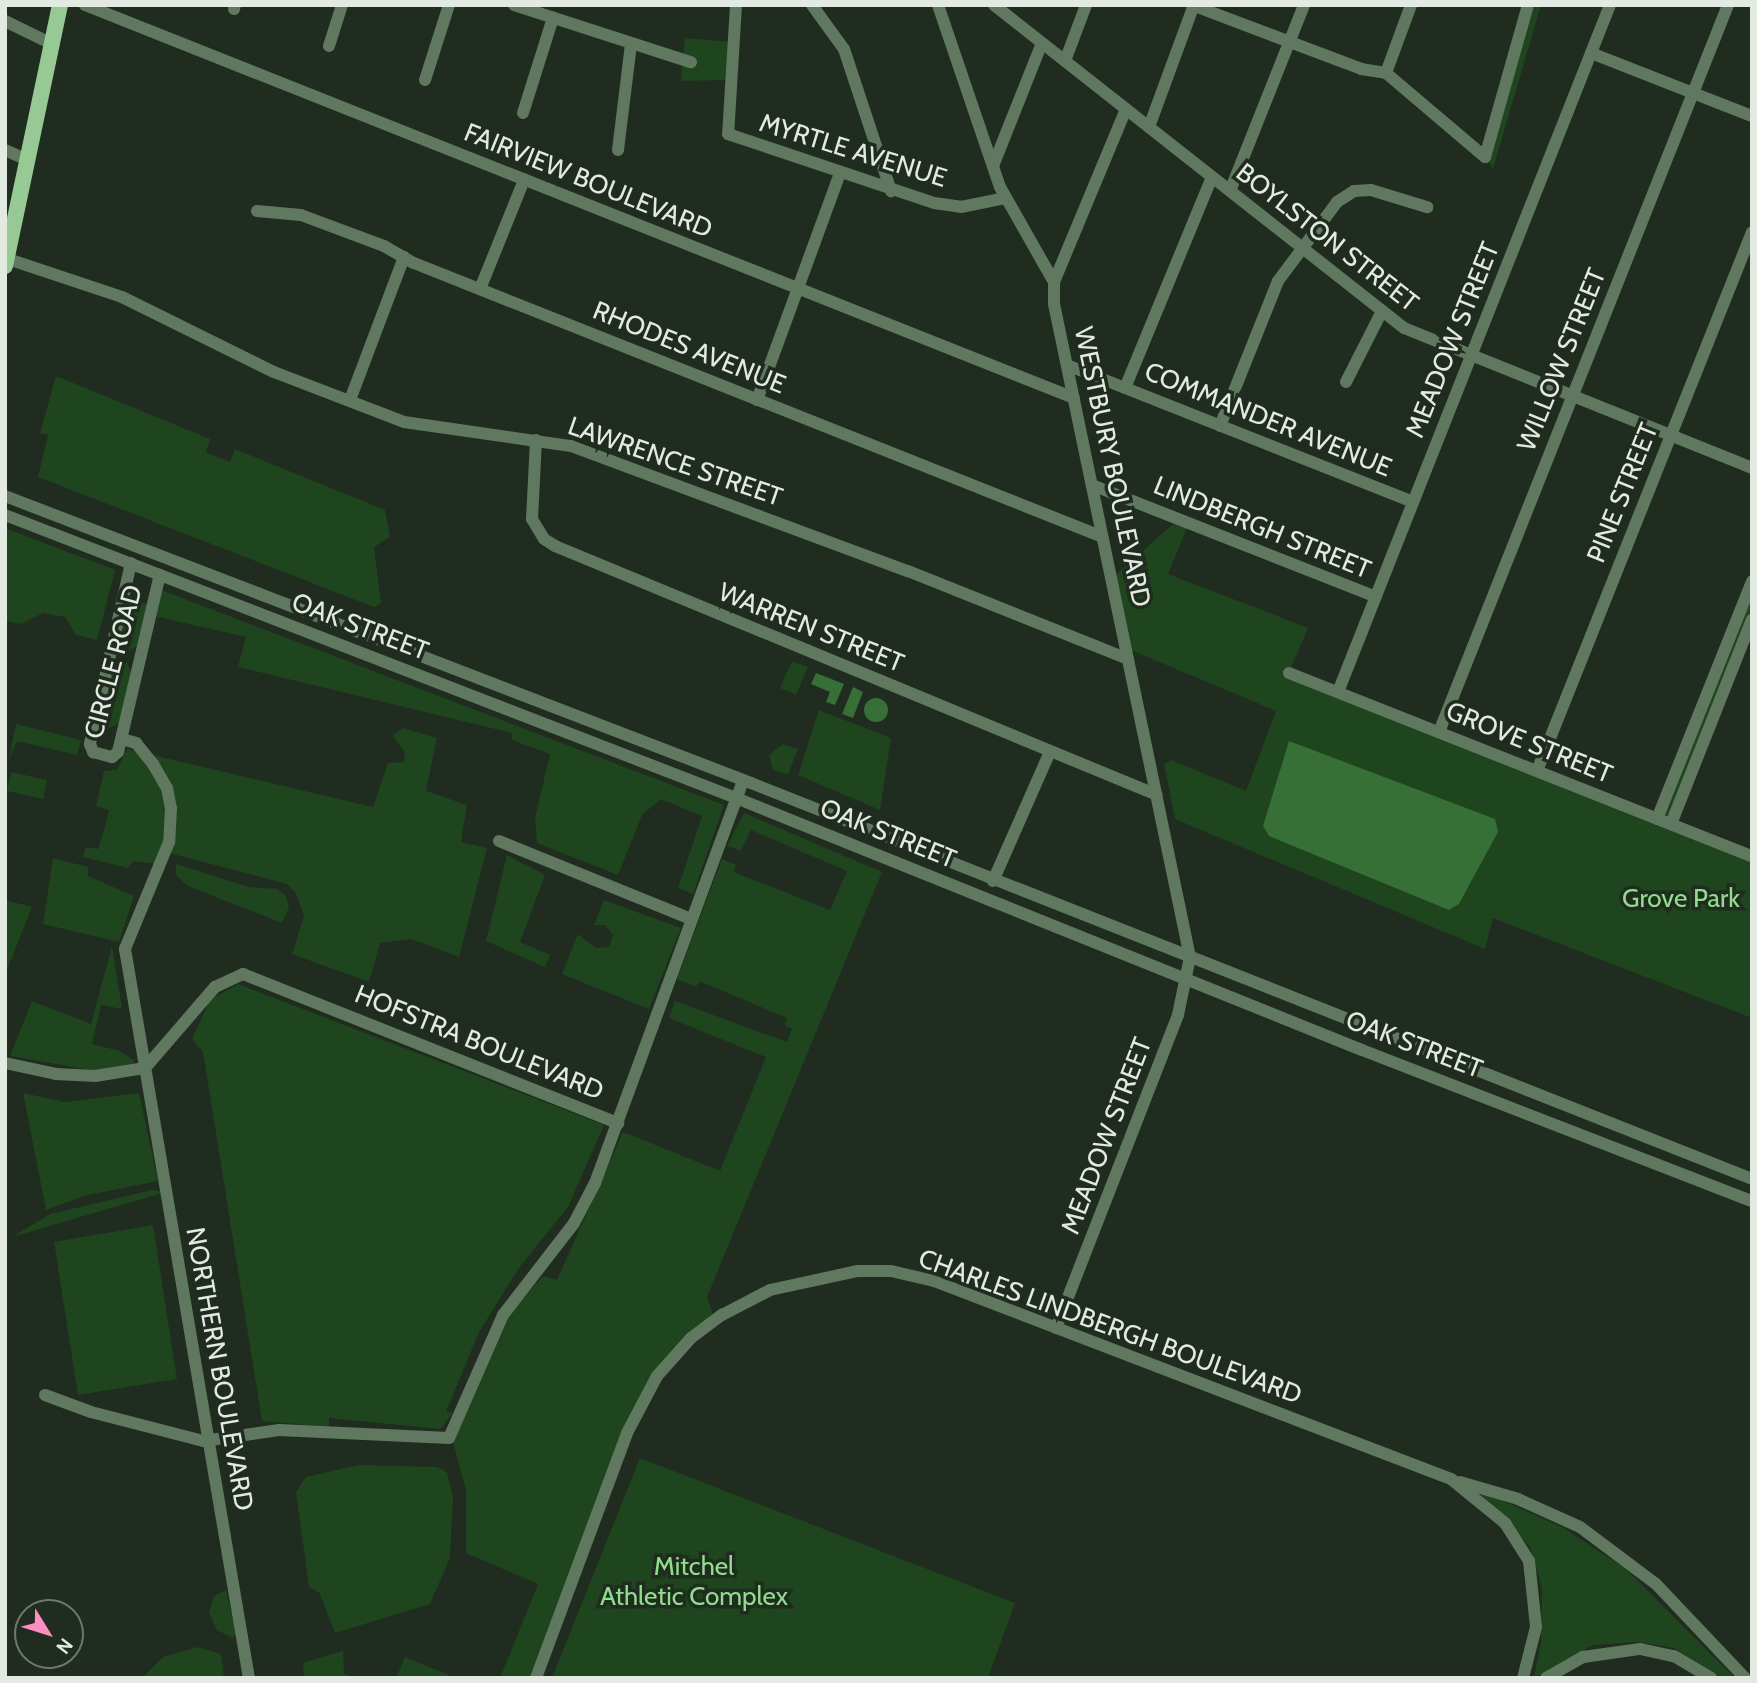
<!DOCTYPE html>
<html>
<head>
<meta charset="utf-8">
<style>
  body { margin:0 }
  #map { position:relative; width:1757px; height:1683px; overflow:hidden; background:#202c1f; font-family:Cabin,sans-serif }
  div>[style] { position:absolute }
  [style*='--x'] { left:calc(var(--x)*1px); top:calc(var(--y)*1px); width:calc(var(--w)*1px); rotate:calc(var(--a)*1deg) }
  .green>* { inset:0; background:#1e451d }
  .water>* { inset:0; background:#377036 }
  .round { border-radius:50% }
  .minor>* { height:12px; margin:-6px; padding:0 6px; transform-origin:6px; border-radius:6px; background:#60785f }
  .major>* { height:16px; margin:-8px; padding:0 8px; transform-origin:8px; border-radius:8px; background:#97c994 }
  span { translate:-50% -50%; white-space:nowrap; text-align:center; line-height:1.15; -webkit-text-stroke:7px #202c1f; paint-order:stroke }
  .street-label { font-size:26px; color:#e2eae1 }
  .park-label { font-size:26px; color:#8fde8c }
  .frame { position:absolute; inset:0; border:7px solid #e2eae1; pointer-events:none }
  .north { position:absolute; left:14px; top:1599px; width:70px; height:70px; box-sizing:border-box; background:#202c1f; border:2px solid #6e786d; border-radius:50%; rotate:128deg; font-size:19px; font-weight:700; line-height:28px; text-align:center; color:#e2eae1 }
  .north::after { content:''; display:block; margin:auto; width:24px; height:32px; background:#fd8ebf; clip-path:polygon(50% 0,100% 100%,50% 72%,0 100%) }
</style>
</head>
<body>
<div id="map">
  <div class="green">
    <i style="clip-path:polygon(1529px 5px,1541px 5px,1493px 169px,1487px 159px)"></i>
    <i style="clip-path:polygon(685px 38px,732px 42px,729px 80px,681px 81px)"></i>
    <i style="clip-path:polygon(56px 376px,210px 439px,206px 452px,230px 462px,235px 449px,385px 510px,390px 537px,374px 547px,381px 603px,374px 607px,38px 477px,48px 435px,40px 433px)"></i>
    <i style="clip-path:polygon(evenodd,1179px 519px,1189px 523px,1168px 574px,1308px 628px,1289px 672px,1752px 857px,1752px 1018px,1493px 918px,1485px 949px,1175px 819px,1164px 764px,1171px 760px,1246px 791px,1276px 711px,1126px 648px,1112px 578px,1179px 519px,1290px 741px,1498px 831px,1459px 904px,1269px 836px,1263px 826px,1290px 741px)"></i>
    <i style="clip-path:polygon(5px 528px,115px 570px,97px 640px,76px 635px,65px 617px,43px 613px,21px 624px,5px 621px)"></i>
    <i style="clip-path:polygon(1752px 583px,1752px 615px,1670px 822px,1658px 818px)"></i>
    <i style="clip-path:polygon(161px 590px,724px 805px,693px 894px,678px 888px,702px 816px,661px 799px,642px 815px,618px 875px,537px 843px,535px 818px,550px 754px,512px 740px,512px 733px,238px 667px,246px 637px,154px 616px)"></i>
    <i style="clip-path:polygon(126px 599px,147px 604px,137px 646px,127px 652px,117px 644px)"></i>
    <i style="clip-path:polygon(115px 661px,127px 662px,131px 673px,119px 723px,108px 729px,99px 721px)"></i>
    <i style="clip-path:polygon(792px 661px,808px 667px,796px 695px,780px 688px)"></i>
    <i style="clip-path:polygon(819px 710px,891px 738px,880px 810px,798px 775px)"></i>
    <i style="clip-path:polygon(16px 724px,81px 740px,77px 755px,17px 741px,9px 759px)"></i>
    <i style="clip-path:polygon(403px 728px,437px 738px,426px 791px,467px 805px,461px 842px,487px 848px,459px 957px,411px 939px,380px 943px,369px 982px,292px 954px,304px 916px,296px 893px,287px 884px,165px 852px,159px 864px,133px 861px,128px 868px,83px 857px,86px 847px,98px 849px,105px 827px,109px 810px,96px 806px,104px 771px,117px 770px,127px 749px,373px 807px,388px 763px,404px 762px,405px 753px,393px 735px)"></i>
    <i style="clip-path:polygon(783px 744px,798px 749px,788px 774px,773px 770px,769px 755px)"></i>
    <i style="clip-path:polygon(11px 772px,47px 780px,43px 799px,7px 791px)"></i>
    <i style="clip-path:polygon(744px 813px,882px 872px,707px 1297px,715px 1320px,644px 1397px,536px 1678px,500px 1678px,538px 1584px,466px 1553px,466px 1490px,453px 1442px,512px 1311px,543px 1276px,557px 1280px,623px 1132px,720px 1171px,766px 1057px,669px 1018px,675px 1001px,787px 1042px,792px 1029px,785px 1026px,787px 1018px,699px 981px,696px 987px,677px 979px,722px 859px,736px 865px,734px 872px,830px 910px,847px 871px,751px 830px,741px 851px,727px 846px)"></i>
    <i style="clip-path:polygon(507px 855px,545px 875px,520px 942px,550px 955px,545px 967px,486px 941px)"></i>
    <i style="clip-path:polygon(53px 858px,88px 867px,88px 876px,134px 896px,119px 942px,43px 924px)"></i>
    <i style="clip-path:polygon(176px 864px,249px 887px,277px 889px,286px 896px,289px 907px,282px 923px,188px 886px,176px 875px)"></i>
    <i style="clip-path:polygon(5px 900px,32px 907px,5px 975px)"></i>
    <i style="clip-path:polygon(604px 900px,681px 928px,649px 1009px,562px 974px,578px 934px,596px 948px,609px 947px,613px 935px,605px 925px,594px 925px)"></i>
    <i style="clip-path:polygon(112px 946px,122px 1009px,101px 1005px,92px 1044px,120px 1051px,134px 1060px,134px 1068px,96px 1071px,10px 1056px,32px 1001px,91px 1024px)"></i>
    <i style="clip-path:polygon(238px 984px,604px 1125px,568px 1207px,518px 1269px,479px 1332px,446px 1412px,453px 1413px,440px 1429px,329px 1418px,329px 1427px,262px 1421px,203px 1052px,192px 1039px,210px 1000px)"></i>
    <i style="clip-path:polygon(23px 1093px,65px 1102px,139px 1093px,158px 1181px,83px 1196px,46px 1210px)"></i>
    <i style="clip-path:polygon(152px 1190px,166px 1192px,12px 1237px,50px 1214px)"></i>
    <i style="clip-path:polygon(153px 1225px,177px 1379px,78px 1395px,54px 1242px)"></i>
    <i style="clip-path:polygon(640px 1458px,1015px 1603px,988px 1678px,552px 1678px)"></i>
    <i style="clip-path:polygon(358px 1465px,437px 1467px,447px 1472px,453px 1498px,450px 1558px,430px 1604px,335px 1633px,319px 1592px,309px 1587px,296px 1492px,306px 1477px)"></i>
    <i style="clip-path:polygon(1476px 1489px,1562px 1527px,1626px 1569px,1735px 1678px,1721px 1678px,1674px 1648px,1637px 1642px,1593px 1645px,1534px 1678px,1541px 1642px,1542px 1588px,1530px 1547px)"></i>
    <i style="clip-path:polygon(226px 1590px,236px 1634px,233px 1638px,217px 1630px,209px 1613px,214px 1596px)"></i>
    <i style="clip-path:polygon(198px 1647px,221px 1654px,224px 1678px,142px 1678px,163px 1657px)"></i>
    <i style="clip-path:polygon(343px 1651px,344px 1674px,354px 1678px,304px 1678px,303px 1663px)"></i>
    <i style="clip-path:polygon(405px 1657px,456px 1678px,396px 1678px)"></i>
  </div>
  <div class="water">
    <i style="clip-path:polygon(816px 673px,844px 684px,835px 705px,826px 702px,830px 692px,811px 684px)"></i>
    <i style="clip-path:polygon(853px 687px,863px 692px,853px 718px,842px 714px)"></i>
    <i class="round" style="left:864px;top:698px;width:24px;height:24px"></i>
    <i style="clip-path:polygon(1289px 741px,1495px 819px,1498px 832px,1459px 904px,1449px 910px,1269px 836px,1263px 826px)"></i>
  </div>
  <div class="minor">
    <i style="--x:85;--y:5;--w:1064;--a:21.67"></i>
    <i style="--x:514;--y:5;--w:186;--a:17.9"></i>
    <i style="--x:736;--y:5;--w:129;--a:93.5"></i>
    <i style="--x:728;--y:134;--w:217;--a:18.5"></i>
    <i style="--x:934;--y:203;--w:27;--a:8"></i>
    <i style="--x:961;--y:207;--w:46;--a:-11.3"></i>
    <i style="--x:812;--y:5;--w:54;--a:54"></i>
    <i style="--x:844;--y:49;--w:150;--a:71.7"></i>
    <i style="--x:938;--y:5;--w:192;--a:71.2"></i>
    <i style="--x:1000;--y:187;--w:109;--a:60.4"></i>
    <i style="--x:1054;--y:282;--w:22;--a:90"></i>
    <i style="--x:1054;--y:304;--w:667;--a:78.24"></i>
    <i style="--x:1190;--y:957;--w:59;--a:101.7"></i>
    <i style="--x:1178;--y:1015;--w:336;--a:111.3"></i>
    <i style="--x:994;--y:5;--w:522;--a:38.23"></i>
    <i style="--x:1404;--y:328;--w:375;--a:21.9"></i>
    <i style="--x:1192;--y:5;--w:181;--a:20.7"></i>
    <i style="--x:1361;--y:69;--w:25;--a:9"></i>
    <i style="--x:1386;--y:73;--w:130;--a:40.3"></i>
    <i style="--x:1485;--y:157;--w:158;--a:-74.2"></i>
    <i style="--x:234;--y:9;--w:4;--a:-76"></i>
    <i style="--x:5;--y:21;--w:52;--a:26.1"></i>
    <i style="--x:329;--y:46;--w:43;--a:-72.4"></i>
    <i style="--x:1591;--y:53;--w:173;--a:21.4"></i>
    <i style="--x:1065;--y:61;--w:60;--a:-69.4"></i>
    <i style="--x:1386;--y:73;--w:72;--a:-69.8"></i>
    <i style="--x:425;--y:80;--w:79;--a:-72.3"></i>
    <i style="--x:523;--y:113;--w:100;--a:-72.5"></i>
    <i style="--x:1149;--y:127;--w:130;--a:-69.8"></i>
    <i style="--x:5;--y:150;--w:24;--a:24"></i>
    <i style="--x:618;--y:150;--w:107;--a:-83"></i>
    <i style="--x:993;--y:166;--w:132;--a:-68.3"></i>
    <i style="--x:1230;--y:191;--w:200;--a:-68.3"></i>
    <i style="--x:257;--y:211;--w:44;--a:5.2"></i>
    <i style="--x:301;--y:215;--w:89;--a:20.5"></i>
    <i style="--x:384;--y:246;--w:34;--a:30"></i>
    <i style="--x:414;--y:263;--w:741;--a:21.69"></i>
    <i style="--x:5;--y:258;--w:123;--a:18.4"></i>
    <i style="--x:122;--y:297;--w:169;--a:26.3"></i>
    <i style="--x:274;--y:372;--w:139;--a:21"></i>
    <i style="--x:404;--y:422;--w:169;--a:8.2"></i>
    <i style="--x:571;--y:446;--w:359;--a:20.4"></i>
    <i style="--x:908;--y:571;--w:237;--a:21.8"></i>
    <i style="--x:1054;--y:282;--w:187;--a:-67.4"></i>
    <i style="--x:480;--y:289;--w:118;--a:-68"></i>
    <i style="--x:1067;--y:365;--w:372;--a:21.6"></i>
    <i style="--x:1346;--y:382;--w:80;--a:-63.1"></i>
    <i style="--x:1125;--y:388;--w:228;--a:-67.6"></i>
    <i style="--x:350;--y:400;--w:153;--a:-69.3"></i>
    <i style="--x:757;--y:400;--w:242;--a:-69.9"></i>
    <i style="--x:1220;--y:426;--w:156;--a:-68.2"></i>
    <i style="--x:1278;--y:281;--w:99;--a:-53.2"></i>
    <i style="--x:1337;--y:202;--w:20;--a:-33"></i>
    <i style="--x:1354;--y:191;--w:17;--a:-3"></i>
    <i style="--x:1371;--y:190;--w:59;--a:16.9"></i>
    <i style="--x:536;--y:440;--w:79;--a:92.9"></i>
    <i style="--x:532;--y:519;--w:23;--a:59"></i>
    <i style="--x:544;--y:539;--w:13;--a:32"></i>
    <i style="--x:555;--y:546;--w:651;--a:22.47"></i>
    <i style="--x:1092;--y:485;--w:305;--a:21.5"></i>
    <i style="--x:5;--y:496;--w:799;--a:21.04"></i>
    <i style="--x:751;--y:783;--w:1076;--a:21.58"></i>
    <i style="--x:5;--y:515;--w:784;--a:21.16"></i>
    <i style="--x:736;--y:798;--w:675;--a:21.93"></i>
    <i style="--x:1362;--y:1050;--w:418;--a:21.2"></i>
    <i style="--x:131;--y:563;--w:186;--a:102.8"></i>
    <i style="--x:90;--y:744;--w:9;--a:69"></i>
    <i style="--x:93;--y:752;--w:20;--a:15"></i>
    <i style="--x:112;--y:757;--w:8;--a:-40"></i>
    <i style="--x:118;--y:752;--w:182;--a:-76.7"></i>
    <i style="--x:1289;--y:673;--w:498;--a:21.6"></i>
    <i style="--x:1338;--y:692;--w:739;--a:-68.4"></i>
    <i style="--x:1439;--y:732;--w:782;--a:-68.32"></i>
    <i style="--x:122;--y:739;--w:15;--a:16"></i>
    <i style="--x:136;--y:743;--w:27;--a:51"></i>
    <i style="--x:153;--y:764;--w:28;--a:60"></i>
    <i style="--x:167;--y:788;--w:20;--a:79"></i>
    <i style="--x:171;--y:808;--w:34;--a:93"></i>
    <i style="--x:169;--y:842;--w:116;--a:112.4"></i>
    <i style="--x:125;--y:949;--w:739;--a:80.35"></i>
    <i style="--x:1537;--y:771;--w:580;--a:-68.25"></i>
    <i style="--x:1657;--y:819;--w:256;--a:-68.2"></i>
    <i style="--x:1671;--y:824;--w:220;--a:-68.4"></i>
    <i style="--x:499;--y:841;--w:207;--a:22.1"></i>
    <i style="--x:993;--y:881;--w:141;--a:-66.2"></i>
    <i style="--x:5;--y:1063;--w:52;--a:12.2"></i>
    <i style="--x:56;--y:1074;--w:39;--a:3"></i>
    <i style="--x:95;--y:1076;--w:51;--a:-9.1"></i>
    <i style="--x:145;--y:1068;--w:107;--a:-49.2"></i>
    <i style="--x:215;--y:987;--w:31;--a:-25"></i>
    <i style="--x:243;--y:974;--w:404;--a:21.7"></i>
    <i style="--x:45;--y:1395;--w:49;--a:20.3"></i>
    <i style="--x:91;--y:1412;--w:116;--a:14.5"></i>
    <i style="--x:203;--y:1441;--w:77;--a:-8.2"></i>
    <i style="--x:279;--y:1430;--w:170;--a:2.7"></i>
    <i style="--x:449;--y:1438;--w:134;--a:-66.3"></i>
    <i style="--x:503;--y:1315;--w:116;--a:-52.3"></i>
    <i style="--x:574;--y:1223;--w:45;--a:-62.3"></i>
    <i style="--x:595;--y:1183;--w:429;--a:-69.8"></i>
    <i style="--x:1460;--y:1482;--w:60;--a:16.3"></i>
    <i style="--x:1518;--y:1499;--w:68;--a:24.3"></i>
    <i style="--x:1580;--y:1527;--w:95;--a:36.9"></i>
    <i style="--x:1656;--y:1584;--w:129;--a:46.6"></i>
    <i style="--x:536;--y:1678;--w:261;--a:-69.6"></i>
    <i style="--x:627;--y:1433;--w:64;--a:-62.2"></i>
    <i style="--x:657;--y:1376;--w:51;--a:-48.2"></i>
    <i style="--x:691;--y:1338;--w:39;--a:-37"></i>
    <i style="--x:722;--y:1315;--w:54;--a:-27.5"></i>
    <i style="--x:770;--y:1290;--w:90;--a:-12.2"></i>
    <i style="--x:858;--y:1271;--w:33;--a:0"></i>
    <i style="--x:891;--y:1271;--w:44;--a:13.1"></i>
    <i style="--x:934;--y:1281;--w:554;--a:20.96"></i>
    <i style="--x:1451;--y:1479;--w:70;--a:39.2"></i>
    <i style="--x:1505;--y:1523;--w:45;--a:57.7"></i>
    <i style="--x:1529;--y:1561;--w:66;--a:83.9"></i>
    <i style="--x:1536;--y:1627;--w:53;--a:104.3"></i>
    <i style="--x:1546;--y:1678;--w:43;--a:-29.6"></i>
    <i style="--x:1583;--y:1657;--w:58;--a:-8"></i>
    <i style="--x:1640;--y:1649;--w:35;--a:12"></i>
    <i style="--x:1674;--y:1656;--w:43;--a:30.7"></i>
  </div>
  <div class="major">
    <i style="--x:5;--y:266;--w:267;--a:-78.1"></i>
  </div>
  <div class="street-label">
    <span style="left:853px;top:151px;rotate:17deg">MYRTLE AVENUE</span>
    <span style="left:588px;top:181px;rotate:22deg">FAIRVIEW BOULEVARD</span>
    <span style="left:1327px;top:238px;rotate:38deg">BOYLSTON STREET</span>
    <span style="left:1453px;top:340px;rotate:-68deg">MEADOW STREET</span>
    <span style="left:689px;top:348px;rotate:22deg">RHODES AVENUE</span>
    <span style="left:1562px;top:360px;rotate:-68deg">WILLOW STREET</span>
    <span style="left:1268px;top:420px;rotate:22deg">COMMANDER AVENUE</span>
    <span style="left:675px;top:462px;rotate:19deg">LAWRENCE STREET</span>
    <span style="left:1112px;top:467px;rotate:78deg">WESTBURY BOULEVARD</span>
    <span style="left:1623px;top:493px;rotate:-68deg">PINE STREET</span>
    <span style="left:1262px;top:528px;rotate:22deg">LINDBERGH STREET</span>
    <span style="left:360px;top:627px;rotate:21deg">OAK STREET</span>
    <span style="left:811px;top:628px;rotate:22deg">WARREN STREET</span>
    <span style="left:114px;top:662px;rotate:-75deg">CIRCLE ROAD</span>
    <span style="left:1529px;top:743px;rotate:22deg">GROVE STREET</span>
    <span style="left:888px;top:834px;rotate:22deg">OAK STREET</span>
    <span style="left:479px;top:1043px;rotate:22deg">HOFSTRA BOULEVARD</span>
    <span style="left:1414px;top:1045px;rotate:21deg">OAK STREET</span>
    <span style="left:1107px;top:1136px;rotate:-69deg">MEADOW STREET</span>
    <span style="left:1110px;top:1327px;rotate:20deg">CHARLES LINDBERGH BOULEVARD</span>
    <span style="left:219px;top:1369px;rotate:80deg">NORTHERN BOULEVARD</span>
  </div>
  <div class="park-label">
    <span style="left:1681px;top:899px">Grove Park</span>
    <span style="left:694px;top:1582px">Mitchel<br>Athletic Complex</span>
  </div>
  <div class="frame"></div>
  <div class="north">N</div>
</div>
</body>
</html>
